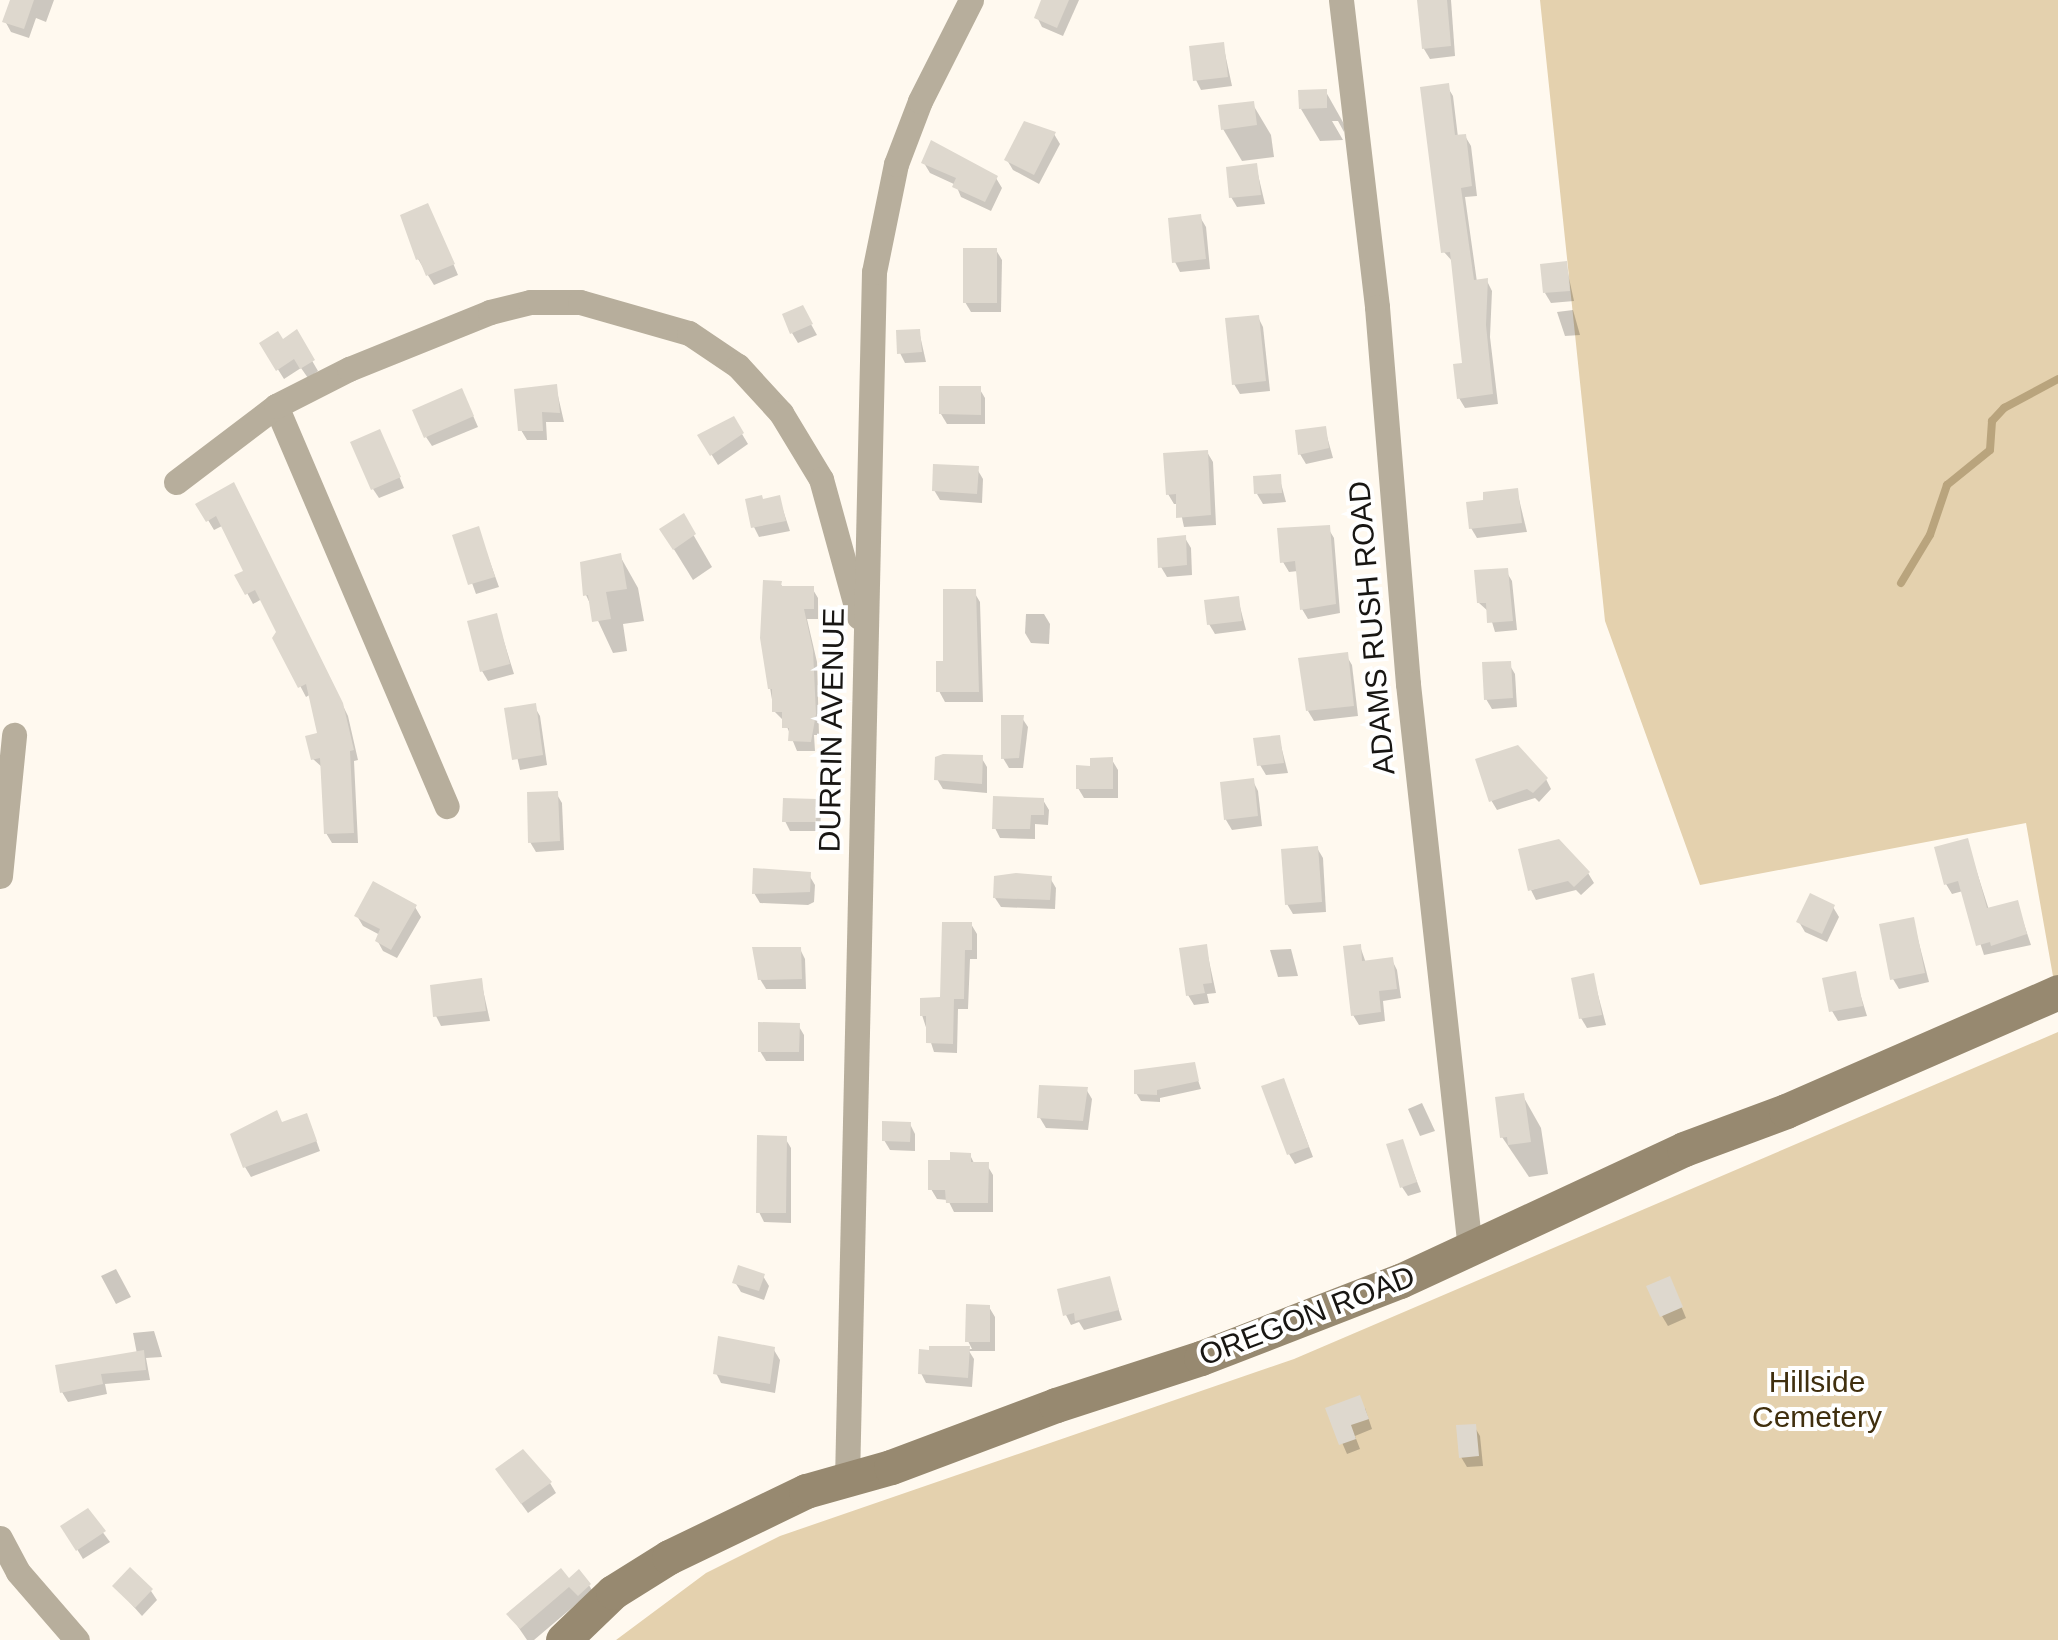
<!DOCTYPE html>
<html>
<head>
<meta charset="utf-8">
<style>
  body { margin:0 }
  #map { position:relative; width:2058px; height:1640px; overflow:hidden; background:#fff9ef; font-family:Helvetica,sans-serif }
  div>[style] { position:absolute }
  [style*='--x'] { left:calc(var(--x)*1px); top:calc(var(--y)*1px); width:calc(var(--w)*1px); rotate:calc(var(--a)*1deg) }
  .green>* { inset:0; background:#e4d1ae }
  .shadow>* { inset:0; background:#0003 }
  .stream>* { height:8px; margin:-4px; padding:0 4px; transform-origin:4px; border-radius:4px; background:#b9a47d }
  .building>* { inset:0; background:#ded8ce }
  .street>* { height:25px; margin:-12.5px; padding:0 12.5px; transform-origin:12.5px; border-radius:12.5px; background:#b7ae9c }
  .secondary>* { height:35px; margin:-17.5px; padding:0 17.5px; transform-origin:17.5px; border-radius:17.5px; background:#978970 }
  span { translate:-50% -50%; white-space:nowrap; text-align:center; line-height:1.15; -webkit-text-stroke:8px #fff; paint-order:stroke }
  .street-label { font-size:30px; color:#181613 }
  .park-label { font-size:30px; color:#402f0e }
</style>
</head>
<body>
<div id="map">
  <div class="green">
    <i style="clip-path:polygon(1540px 0,2058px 0,2058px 981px,2054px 982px,2026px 823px,1700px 885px,1605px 621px)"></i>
    <i style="clip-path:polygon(2058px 1032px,2058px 1640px,616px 1640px,706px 1573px,780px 1536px,1294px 1359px)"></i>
  </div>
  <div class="shadow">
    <i style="clip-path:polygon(21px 0,54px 0,46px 22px,36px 18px,29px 38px,11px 32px,5px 21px)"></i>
    <i style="clip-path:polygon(1046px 0,1079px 0,1063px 36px,1042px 27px,1037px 17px)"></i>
    <i style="clip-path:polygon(1418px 0,1451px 0,1455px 56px,1430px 59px,1424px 49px)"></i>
    <i style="clip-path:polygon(1223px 44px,1232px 86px,1201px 90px,1196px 80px)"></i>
    <i style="clip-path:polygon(1447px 86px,1453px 96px,1458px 137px,1465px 136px,1471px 146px,1477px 196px,1465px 197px,1477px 282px,1487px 281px,1492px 291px,1490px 337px,1498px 404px,1465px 408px,1459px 398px,1465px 365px,1453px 262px,1444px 252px)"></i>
    <i style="clip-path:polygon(1326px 92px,1344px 124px,1344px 132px,1338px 121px,1332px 121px,1343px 140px,1320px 141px,1301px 109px)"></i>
    <i style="clip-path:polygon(1252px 103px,1271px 135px,1274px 157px,1242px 161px,1223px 129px)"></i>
    <i style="clip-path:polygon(1054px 134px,1060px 144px,1039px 184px,1013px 170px,1007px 160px)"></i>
    <i style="clip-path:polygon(924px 163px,996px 178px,1002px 188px,991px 211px,961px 197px,956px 185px,930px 173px)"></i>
    <i style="clip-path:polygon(1256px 166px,1265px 204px,1237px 207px,1231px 197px)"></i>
    <i style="clip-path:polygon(433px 216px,458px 275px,434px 285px,418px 259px)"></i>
    <i style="clip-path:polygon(1200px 217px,1206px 227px,1210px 269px,1180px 272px,1175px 262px)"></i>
    <i style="clip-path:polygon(996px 250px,1002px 260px,1001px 312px,971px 312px,965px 302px)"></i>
    <i style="clip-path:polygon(1566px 264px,1574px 301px,1551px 303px,1545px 293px)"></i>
    <i style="clip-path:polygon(802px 308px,817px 335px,798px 343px,792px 333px)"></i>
    <i style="clip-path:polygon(1573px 310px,1580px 335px,1565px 336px,1557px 312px)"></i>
    <i style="clip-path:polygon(1258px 317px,1263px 327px,1270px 391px,1240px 394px,1234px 384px)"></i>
    <i style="clip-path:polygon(919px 331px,926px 362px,905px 363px,900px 353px)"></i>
    <i style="clip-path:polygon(296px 333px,318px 371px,308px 378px,301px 368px,284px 379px,262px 344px,282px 342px)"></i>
    <i style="clip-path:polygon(556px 387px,564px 422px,546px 422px,547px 440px,527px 440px,521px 430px)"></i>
    <i style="clip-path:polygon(979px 388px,985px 398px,985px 424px,947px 424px,941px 414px)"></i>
    <i style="clip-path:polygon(467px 402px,478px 427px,432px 446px,426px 437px)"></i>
    <i style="clip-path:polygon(733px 419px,748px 444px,718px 465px,700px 436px)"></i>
    <i style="clip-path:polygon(1325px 429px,1333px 458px,1306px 464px,1300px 454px)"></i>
    <i style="clip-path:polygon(385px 442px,404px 488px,379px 498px,373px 489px)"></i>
    <i style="clip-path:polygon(1207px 452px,1213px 462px,1216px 525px,1184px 527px,1179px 504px,1174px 504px,1168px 494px)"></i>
    <i style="clip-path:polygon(977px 469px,983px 479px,982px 503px,940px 500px,934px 490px)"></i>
    <i style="clip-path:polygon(1279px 476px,1286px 502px,1263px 504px,1257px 494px)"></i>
    <i style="clip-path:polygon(1517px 491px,1527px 532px,1477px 538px,1471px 528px)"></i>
    <i style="clip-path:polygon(239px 495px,348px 716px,358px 760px,354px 761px,358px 843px,332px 843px,326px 833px,323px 768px,313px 759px,320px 735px,311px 694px,306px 697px,275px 638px,279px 632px,262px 599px,253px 604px,238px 576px,247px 572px,224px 525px,214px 530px,199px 505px)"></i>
    <i style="clip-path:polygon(779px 498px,790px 531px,759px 537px,754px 527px)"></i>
    <i style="clip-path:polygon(683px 517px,712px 567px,693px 580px,662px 530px)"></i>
    <i style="clip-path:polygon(1328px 528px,1334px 538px,1340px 613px,1308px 619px,1302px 609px,1298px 571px,1289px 572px,1283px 562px)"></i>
    <i style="clip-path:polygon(478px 529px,499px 587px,476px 594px,455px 536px)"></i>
    <i style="clip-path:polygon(1185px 538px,1191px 548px,1192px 575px,1167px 577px,1161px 567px)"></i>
    <i style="clip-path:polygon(620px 556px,638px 588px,644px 621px,623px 624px,627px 651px,613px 653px,586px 595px)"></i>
    <i style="clip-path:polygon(1506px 571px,1512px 581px,1517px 630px,1495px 632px,1489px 612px,1479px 603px)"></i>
    <i style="clip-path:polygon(780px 583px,784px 589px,812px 588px,818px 598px,818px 619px,807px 619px,817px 662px,819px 735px,814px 735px,815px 751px,797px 751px,785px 722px,774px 711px,770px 688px)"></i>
    <i style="clip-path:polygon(974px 592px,980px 602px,983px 702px,945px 702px,939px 691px,946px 663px)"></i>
    <i style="clip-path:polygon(1238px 599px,1246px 630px,1215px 634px,1209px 624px)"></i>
    <i style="clip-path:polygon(1026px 614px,1044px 614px,1050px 624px,1049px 644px,1031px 643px,1025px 633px)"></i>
    <i style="clip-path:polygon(496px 616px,514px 674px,488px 681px,482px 671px)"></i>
    <i style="clip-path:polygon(1346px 655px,1352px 665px,1358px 716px,1314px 721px,1308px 711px)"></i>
    <i style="clip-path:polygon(1509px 664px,1515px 674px,1517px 707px,1492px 709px,1486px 699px)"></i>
    <i style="clip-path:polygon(534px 706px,540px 716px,547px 765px,520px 770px,507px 710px)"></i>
    <i style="clip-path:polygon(1022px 718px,1028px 727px,1023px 768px,1009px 768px,1003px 758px)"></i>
    <i style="clip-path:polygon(1279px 738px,1288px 773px,1266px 775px,1260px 765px)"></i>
    <i style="clip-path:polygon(981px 757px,987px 767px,987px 793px,943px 789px,937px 779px)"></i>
    <i style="clip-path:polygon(1112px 760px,1118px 770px,1118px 798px,1084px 798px,1078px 788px,1092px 768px)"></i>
    <i style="clip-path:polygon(1546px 779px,1551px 789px,1539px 802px,1535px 798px,1497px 810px,1491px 800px)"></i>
    <i style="clip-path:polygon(1253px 781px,1258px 791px,1262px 826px,1232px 830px,1226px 820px,1223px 785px)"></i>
    <i style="clip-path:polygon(556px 793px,562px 803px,564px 850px,536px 852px,530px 842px)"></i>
    <i style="clip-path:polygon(1043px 800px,1049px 810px,1048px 825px,1035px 824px,1035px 839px,1000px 838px,995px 828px)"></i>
    <i style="clip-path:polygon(815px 801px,821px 811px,820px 831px,790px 831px,785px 821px)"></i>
    <i style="clip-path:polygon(1967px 841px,1989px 910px,2017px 903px,2031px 945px,1984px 955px,1963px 891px,1952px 894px,1946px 884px)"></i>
    <i style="clip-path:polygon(1317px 848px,1323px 858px,1326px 912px,1293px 914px,1287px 904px)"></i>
    <i style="clip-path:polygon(1588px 873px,1594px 883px,1581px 895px,1576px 890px,1536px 900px,1531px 890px)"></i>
    <i style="clip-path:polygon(809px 875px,815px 885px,814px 902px,808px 905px,760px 903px,754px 893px)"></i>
    <i style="clip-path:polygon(1050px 878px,1056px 888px,1055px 909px,1001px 907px,995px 898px)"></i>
    <i style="clip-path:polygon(415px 907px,421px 917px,397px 958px,383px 951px,377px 940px,380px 935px,363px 926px,357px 916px)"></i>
    <i style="clip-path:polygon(1833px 907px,1839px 917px,1827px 942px,1805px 932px,1799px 922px)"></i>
    <i style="clip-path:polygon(1913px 920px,1929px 982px,1899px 989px,1893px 979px)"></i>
    <i style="clip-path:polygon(971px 924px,977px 934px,977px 959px,970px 959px,968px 1009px,958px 1009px,957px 1053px,934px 1052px,922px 1015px,943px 999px)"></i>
    <i style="clip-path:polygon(1360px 946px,1366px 963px,1392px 960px,1397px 970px,1401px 998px,1383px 1001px,1385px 1021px,1359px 1025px,1353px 1015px)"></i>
    <i style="clip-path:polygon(1206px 947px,1216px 993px,1207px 994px,1209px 1003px,1194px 1005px,1188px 995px)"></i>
    <i style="clip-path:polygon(800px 949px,805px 959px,806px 989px,766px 989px,760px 979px)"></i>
    <i style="clip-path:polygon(1291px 949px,1298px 976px,1278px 977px,1270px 950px)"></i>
    <i style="clip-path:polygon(1854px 974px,1867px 1016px,1838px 1021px,1832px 1011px)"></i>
    <i style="clip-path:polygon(1593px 976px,1606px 1025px,1587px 1028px,1581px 1018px)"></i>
    <i style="clip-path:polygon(481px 981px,490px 1021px,441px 1026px,436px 1016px)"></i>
    <i style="clip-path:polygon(798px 1025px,804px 1035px,804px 1061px,766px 1061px,760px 1051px)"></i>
    <i style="clip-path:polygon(1193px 1065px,1201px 1089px,1160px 1098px,1160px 1102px,1141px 1101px,1136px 1093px)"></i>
    <i style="clip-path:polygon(1086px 1089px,1092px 1099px,1088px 1130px,1046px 1128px,1040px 1118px)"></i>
    <i style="clip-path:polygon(1288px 1091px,1313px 1157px,1295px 1164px,1289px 1154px)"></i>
    <i style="clip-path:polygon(1523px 1096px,1541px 1128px,1548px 1174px,1529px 1177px,1502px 1137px)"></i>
    <i style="clip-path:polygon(1422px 1103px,1435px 1131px,1420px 1136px,1408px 1109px)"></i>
    <i style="clip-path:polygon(283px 1124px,311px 1126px,320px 1151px,251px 1177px,245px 1167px)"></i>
    <i style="clip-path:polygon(910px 1124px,915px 1134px,915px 1151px,890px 1150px,884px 1140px)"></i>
    <i style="clip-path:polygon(785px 1138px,791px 1148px,791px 1223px,764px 1222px,759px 1212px)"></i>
    <i style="clip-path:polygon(1402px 1142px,1421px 1192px,1408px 1196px,1402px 1187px)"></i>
    <i style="clip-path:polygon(970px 1155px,975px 1165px,987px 1165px,993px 1175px,993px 1212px,954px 1212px,948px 1200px,937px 1199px,931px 1189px,953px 1162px)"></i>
    <i style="clip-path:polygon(116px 1269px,131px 1297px,116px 1304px,101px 1276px)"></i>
    <i style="clip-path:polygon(763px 1276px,769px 1286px,764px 1300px,741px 1292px,735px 1282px)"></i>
    <i style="clip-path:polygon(1109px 1279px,1122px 1320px,1084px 1330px,1079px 1322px,1071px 1325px,1066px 1315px)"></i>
    <i style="clip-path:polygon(1674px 1289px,1686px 1318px,1668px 1326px,1662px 1316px)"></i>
    <i style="clip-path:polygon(989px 1307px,995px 1317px,995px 1351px,969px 1351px,974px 1359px,972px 1387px,926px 1383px,921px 1373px,921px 1352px,972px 1349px,968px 1341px)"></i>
    <i style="clip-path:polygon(154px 1331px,162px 1357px,146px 1358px,150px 1380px,105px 1384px,107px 1394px,68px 1402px,62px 1392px,137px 1354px,133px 1333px)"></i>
    <i style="clip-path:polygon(774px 1350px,780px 1360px,775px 1393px,721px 1383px,716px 1373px)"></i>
    <i style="clip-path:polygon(1365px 1408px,1372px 1429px,1355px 1436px,1360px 1449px,1347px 1454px,1328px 1410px)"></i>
    <i style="clip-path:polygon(1474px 1426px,1480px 1436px,1483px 1466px,1467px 1467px,1461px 1457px)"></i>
    <i style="clip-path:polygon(504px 1480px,550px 1483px,556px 1493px,528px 1513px)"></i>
    <i style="clip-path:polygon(87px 1511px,110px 1542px,83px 1559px,63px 1526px)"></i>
    <i style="clip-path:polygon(569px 1581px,589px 1585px,598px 1601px,580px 1601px,534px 1640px,527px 1640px,510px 1615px)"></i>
    <i style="clip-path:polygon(115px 1586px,151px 1591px,157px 1600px,142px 1616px)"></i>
  </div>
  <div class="stream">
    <i style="--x:1901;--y:583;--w:56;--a:-58.9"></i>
    <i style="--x:1930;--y:535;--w:53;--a:-71.2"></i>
    <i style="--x:1947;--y:485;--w:55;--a:-39.1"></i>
    <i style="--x:1990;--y:450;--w:29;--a:-86"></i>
    <i style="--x:1992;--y:421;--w:18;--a:-47"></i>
    <i style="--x:2004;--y:408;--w:61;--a:-28.2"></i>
  </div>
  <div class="building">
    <i style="clip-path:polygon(10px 0,34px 0,24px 29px,2px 22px)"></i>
    <i style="clip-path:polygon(1041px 0,1069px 0,1057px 28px,1034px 18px)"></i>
    <i style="clip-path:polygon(1417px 0,1447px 0,1451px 46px,1422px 49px)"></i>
    <i style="clip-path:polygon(1224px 42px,1228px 77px,1193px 81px,1189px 46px)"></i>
    <i style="clip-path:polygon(1449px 83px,1455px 135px,1466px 134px,1472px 186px,1461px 188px,1474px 280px,1488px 278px,1486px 325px,1493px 394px,1457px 399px,1453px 364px,1462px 363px,1450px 252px,1441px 253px,1420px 87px)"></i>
    <i style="clip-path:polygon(1327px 89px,1327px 108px,1299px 109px,1298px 90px)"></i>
    <i style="clip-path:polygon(1254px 101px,1257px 125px,1221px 130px,1218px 105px)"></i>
    <i style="clip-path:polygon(1024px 121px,1056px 132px,1034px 175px,1004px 160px)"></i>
    <i style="clip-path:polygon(931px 140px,998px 176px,985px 202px,952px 187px,956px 178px,921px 163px)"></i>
    <i style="clip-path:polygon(1257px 163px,1261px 195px,1229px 198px,1226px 167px)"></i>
    <i style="clip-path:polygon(428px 203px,455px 264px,426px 276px,419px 259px,416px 260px,400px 215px)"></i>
    <i style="clip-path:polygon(1201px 214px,1206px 259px,1172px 263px,1168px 218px)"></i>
    <i style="clip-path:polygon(963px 248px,997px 248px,997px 303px,963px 303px)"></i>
    <i style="clip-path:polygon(1567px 261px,1570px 291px,1543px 293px,1540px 264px)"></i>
    <i style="clip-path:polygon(803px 305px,813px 324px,790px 334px,782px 314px)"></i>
    <i style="clip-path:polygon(1259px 315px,1266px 381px,1232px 385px,1225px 318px)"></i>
    <i style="clip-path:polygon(297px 329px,315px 360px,300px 369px,294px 359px,276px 371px,259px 343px,278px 331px,283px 339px)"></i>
    <i style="clip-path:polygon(920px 329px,922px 352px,897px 354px,896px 330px)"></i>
    <i style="clip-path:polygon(557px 384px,560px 413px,542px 412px,543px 431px,518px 431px,514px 389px)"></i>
    <i style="clip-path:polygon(939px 386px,981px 386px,981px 415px,939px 414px)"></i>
    <i style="clip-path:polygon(462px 388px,474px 416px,424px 438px,412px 410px)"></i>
    <i style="clip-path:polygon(734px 416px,744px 433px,710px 456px,697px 435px)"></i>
    <i style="clip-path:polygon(1326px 426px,1329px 448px,1298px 455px,1295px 430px)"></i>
    <i style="clip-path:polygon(380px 429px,401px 477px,371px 490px,350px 442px)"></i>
    <i style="clip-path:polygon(1208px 450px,1211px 515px,1176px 518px,1176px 494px,1166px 495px,1163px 453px)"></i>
    <i style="clip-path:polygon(933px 464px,979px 466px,977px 494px,932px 491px)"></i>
    <i style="clip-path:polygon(1281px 474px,1282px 493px,1254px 494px,1253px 476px)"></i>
    <i style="clip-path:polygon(234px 482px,343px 703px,354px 750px,350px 751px,354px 833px,324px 834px,320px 758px,311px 760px,305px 736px,317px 733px,306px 684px,298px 688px,272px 638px,276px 632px,255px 590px,245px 595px,234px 575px,243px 571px,216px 516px,206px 522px,195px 504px)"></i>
    <i style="clip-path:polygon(1518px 488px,1522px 523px,1469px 529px,1466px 502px,1483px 500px,1483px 492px)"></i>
    <i style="clip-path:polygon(762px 495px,763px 499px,780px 495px,786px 521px,751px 528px,745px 499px)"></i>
    <i style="clip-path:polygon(684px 513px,696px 534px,673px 550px,659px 529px)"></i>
    <i style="clip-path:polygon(1330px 525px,1336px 604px,1300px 610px,1295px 561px,1280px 563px,1277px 528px)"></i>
    <i style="clip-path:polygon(479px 526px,495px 577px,468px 585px,452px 535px)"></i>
    <i style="clip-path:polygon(1186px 535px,1187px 565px,1158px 568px,1157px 538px)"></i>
    <i style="clip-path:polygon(621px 553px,627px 589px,606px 592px,611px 619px,592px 622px,588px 595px,583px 596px,580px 562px)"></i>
    <i style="clip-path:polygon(1508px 568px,1513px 621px,1487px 623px,1486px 603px,1477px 603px,1474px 570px)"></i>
    <i style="clip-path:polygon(763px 580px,782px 581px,781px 586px,814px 586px,814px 609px,804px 609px,813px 650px,816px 714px,811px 742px,788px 741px,789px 728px,782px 728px,782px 712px,772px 712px,772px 689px,768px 689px,760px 638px)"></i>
    <i style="clip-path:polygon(943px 589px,976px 589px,979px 692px,936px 692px,936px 661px,943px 661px)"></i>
    <i style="clip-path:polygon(1239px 596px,1242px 621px,1207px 625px,1204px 600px)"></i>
    <i style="clip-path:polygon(497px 613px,510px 664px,480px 672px,467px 621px)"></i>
    <i style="clip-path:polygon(1348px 652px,1354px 706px,1306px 711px,1298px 658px)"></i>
    <i style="clip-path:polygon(1511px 661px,1513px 698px,1484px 700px,1482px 662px)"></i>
    <i style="clip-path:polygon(536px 703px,543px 755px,512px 760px,504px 708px)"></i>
    <i style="clip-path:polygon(1001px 715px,1024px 715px,1019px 758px,1001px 759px)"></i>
    <i style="clip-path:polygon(1280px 735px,1284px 763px,1257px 766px,1253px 738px)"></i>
    <i style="clip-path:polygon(1518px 745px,1548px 778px,1533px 793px,1527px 789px,1489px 802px,1475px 759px)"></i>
    <i style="clip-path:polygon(943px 754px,983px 755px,982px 784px,934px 780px,935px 757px)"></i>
    <i style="clip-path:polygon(1113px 757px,1113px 789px,1076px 789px,1076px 765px,1090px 766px,1090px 758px)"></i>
    <i style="clip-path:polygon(1254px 778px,1258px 816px,1224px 820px,1220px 782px)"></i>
    <i style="clip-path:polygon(558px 791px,560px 841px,528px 843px,527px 792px)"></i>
    <i style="clip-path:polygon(993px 796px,1044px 798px,1044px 815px,1031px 815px,1030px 829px,992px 829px)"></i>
    <i style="clip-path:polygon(783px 798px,817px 799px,816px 822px,782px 822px)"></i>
    <i style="clip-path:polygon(1968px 838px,1987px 908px,2018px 900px,2027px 934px,1991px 946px,1990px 942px,1976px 946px,1958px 881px,1944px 885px,1934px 847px)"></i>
    <i style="clip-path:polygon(1559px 839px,1590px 872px,1574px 887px,1568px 881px,1528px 891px,1518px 849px)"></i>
    <i style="clip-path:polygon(1318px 846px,1322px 902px,1285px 905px,1281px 849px)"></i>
    <i style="clip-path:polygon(753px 868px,811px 872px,810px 892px,752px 894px)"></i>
    <i style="clip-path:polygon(1016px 873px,1052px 876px,1050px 900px,993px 898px,994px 876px)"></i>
    <i style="clip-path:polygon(373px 881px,417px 905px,391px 950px,375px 941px,380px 929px,354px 916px)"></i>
    <i style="clip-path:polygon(1810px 893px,1835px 905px,1822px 934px,1796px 922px)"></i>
    <i style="clip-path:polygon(1914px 917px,1925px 973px,1890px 980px,1879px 924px)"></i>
    <i style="clip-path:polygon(942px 922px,972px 922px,972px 950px,965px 950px,964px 999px,954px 999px,953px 1044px,926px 1043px,926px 1016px,920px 1016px,920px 998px,940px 997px)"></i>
    <i style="clip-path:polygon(1207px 944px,1212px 983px,1203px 984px,1205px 993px,1186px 996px,1179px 948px)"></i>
    <i style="clip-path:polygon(1361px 944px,1362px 961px,1393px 957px,1397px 989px,1379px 991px,1381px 1012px,1351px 1016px,1343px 946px)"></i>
    <i style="clip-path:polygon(752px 947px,801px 947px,802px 979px,758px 980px)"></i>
    <i style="clip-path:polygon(1856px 971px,1863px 1006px,1829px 1012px,1822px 978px)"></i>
    <i style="clip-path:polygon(1594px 973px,1602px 1015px,1579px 1019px,1571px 978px)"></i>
    <i style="clip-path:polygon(482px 978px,486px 1011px,433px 1017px,430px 985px)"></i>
    <i style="clip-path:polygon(758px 1022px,800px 1023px,799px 1052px,758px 1052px)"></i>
    <i style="clip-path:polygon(1195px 1062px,1199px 1081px,1157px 1090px,1157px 1095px,1134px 1094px,1134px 1070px)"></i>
    <i style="clip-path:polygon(1284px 1078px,1309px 1147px,1287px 1155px,1261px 1086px)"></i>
    <i style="clip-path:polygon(1039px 1085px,1088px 1087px,1083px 1121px,1037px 1118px)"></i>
    <i style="clip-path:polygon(1524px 1093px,1531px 1142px,1508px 1145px,1507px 1137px,1500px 1138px,1495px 1097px)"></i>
    <i style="clip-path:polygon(277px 1110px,282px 1122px,307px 1113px,317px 1141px,243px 1168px,230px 1134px)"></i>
    <i style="clip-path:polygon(882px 1121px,911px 1122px,910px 1142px,882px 1141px)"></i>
    <i style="clip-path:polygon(757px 1135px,787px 1136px,786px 1213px,756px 1213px)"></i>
    <i style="clip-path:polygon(1403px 1139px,1417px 1182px,1400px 1188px,1386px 1144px)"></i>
    <i style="clip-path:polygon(950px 1152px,971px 1153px,971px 1162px,989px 1162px,988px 1203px,946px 1203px,945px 1190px,928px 1190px,928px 1160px,950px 1160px)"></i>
    <i style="clip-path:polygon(738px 1265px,765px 1274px,759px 1291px,732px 1283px)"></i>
    <i style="clip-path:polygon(1110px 1276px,1119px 1310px,1075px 1321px,1074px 1313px,1063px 1316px,1057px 1289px)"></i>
    <i style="clip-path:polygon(1670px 1276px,1683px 1307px,1660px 1317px,1646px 1286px)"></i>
    <i style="clip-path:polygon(966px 1304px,990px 1305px,990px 1342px,965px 1342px)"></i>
    <i style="clip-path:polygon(718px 1336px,775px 1347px,770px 1384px,713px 1374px)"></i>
    <i style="clip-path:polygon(929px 1346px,970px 1346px,968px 1378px,918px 1374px,919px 1349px,929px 1350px)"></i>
    <i style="clip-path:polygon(144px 1350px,146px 1370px,101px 1374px,103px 1384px,60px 1393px,55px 1365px)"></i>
    <i style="clip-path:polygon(1360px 1395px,1369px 1419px,1351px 1425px,1356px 1439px,1339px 1445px,1325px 1408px)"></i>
    <i style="clip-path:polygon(1476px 1424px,1479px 1456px,1459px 1458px,1456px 1425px)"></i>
    <i style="clip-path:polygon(523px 1449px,552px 1482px,521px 1504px,495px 1469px)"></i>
    <i style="clip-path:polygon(88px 1508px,106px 1531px,76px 1551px,60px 1526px)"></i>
    <i style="clip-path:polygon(130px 1567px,153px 1589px,135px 1608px,112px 1586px)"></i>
    <i style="clip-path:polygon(561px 1568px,569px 1578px,579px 1569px,591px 1584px,578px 1596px,569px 1587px,520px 1629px,506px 1614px)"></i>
  </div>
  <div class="street">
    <i style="--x:1341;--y:0;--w:309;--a:83.3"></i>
    <i style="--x:1377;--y:307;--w:378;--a:85.3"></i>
    <i style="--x:1408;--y:684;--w:568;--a:83.74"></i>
    <i style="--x:276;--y:406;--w:435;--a:66.9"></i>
    <i style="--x:176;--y:482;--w:126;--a:-37.2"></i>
    <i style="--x:276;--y:406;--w:82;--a:-26.9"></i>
    <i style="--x:349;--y:369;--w:152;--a:-22"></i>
    <i style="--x:490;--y:312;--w:41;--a:-14"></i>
    <i style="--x:530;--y:302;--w:50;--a:0"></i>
    <i style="--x:580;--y:302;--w:113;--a:15.9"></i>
    <i style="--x:689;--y:333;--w:59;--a:34"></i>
    <i style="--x:738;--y:366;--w:64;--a:47.5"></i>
    <i style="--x:781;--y:413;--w:77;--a:58.8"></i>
    <i style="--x:821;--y:479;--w:143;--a:74.6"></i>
    <i style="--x:0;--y:876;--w:142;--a:-84.3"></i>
    <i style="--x:847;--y:1480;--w:1208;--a:-88.72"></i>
    <i style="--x:874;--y:272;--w:110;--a:-78.5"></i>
    <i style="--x:896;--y:164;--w:67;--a:-69.1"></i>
    <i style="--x:920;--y:101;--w:113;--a:-63.2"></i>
    <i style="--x:0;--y:1538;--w:38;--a:62"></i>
    <i style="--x:18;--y:1572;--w:90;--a:49.1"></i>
  </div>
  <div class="secondary">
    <i style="--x:563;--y:1640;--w:69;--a:-43.8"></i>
    <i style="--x:613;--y:1592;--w:66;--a:-32"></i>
    <i style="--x:669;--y:1557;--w:152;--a:-25.7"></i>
    <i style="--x:806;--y:1491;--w:88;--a:-15.8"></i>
    <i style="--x:891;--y:1467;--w:176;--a:-20.6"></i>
    <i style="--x:1056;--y:1405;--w:152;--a:-18"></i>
    <i style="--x:1201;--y:1358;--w:213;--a:-21.2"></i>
    <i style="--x:1400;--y:1281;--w:313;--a:-24.9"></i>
    <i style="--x:1684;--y:1149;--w:109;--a:-20.4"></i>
    <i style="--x:1786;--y:1111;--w:297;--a:-23.6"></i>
  </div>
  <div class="street-label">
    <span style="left:1372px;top:628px;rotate:-95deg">ADAMS RUSH ROAD</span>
    <span style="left:832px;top:730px;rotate:-89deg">DURRIN AVENUE</span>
    <span style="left:1307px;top:1316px;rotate:-21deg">OREGON ROAD</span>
  </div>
  <div class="park-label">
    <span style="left:1817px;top:1399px">Hillside<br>Cemetery</span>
  </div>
</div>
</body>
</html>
